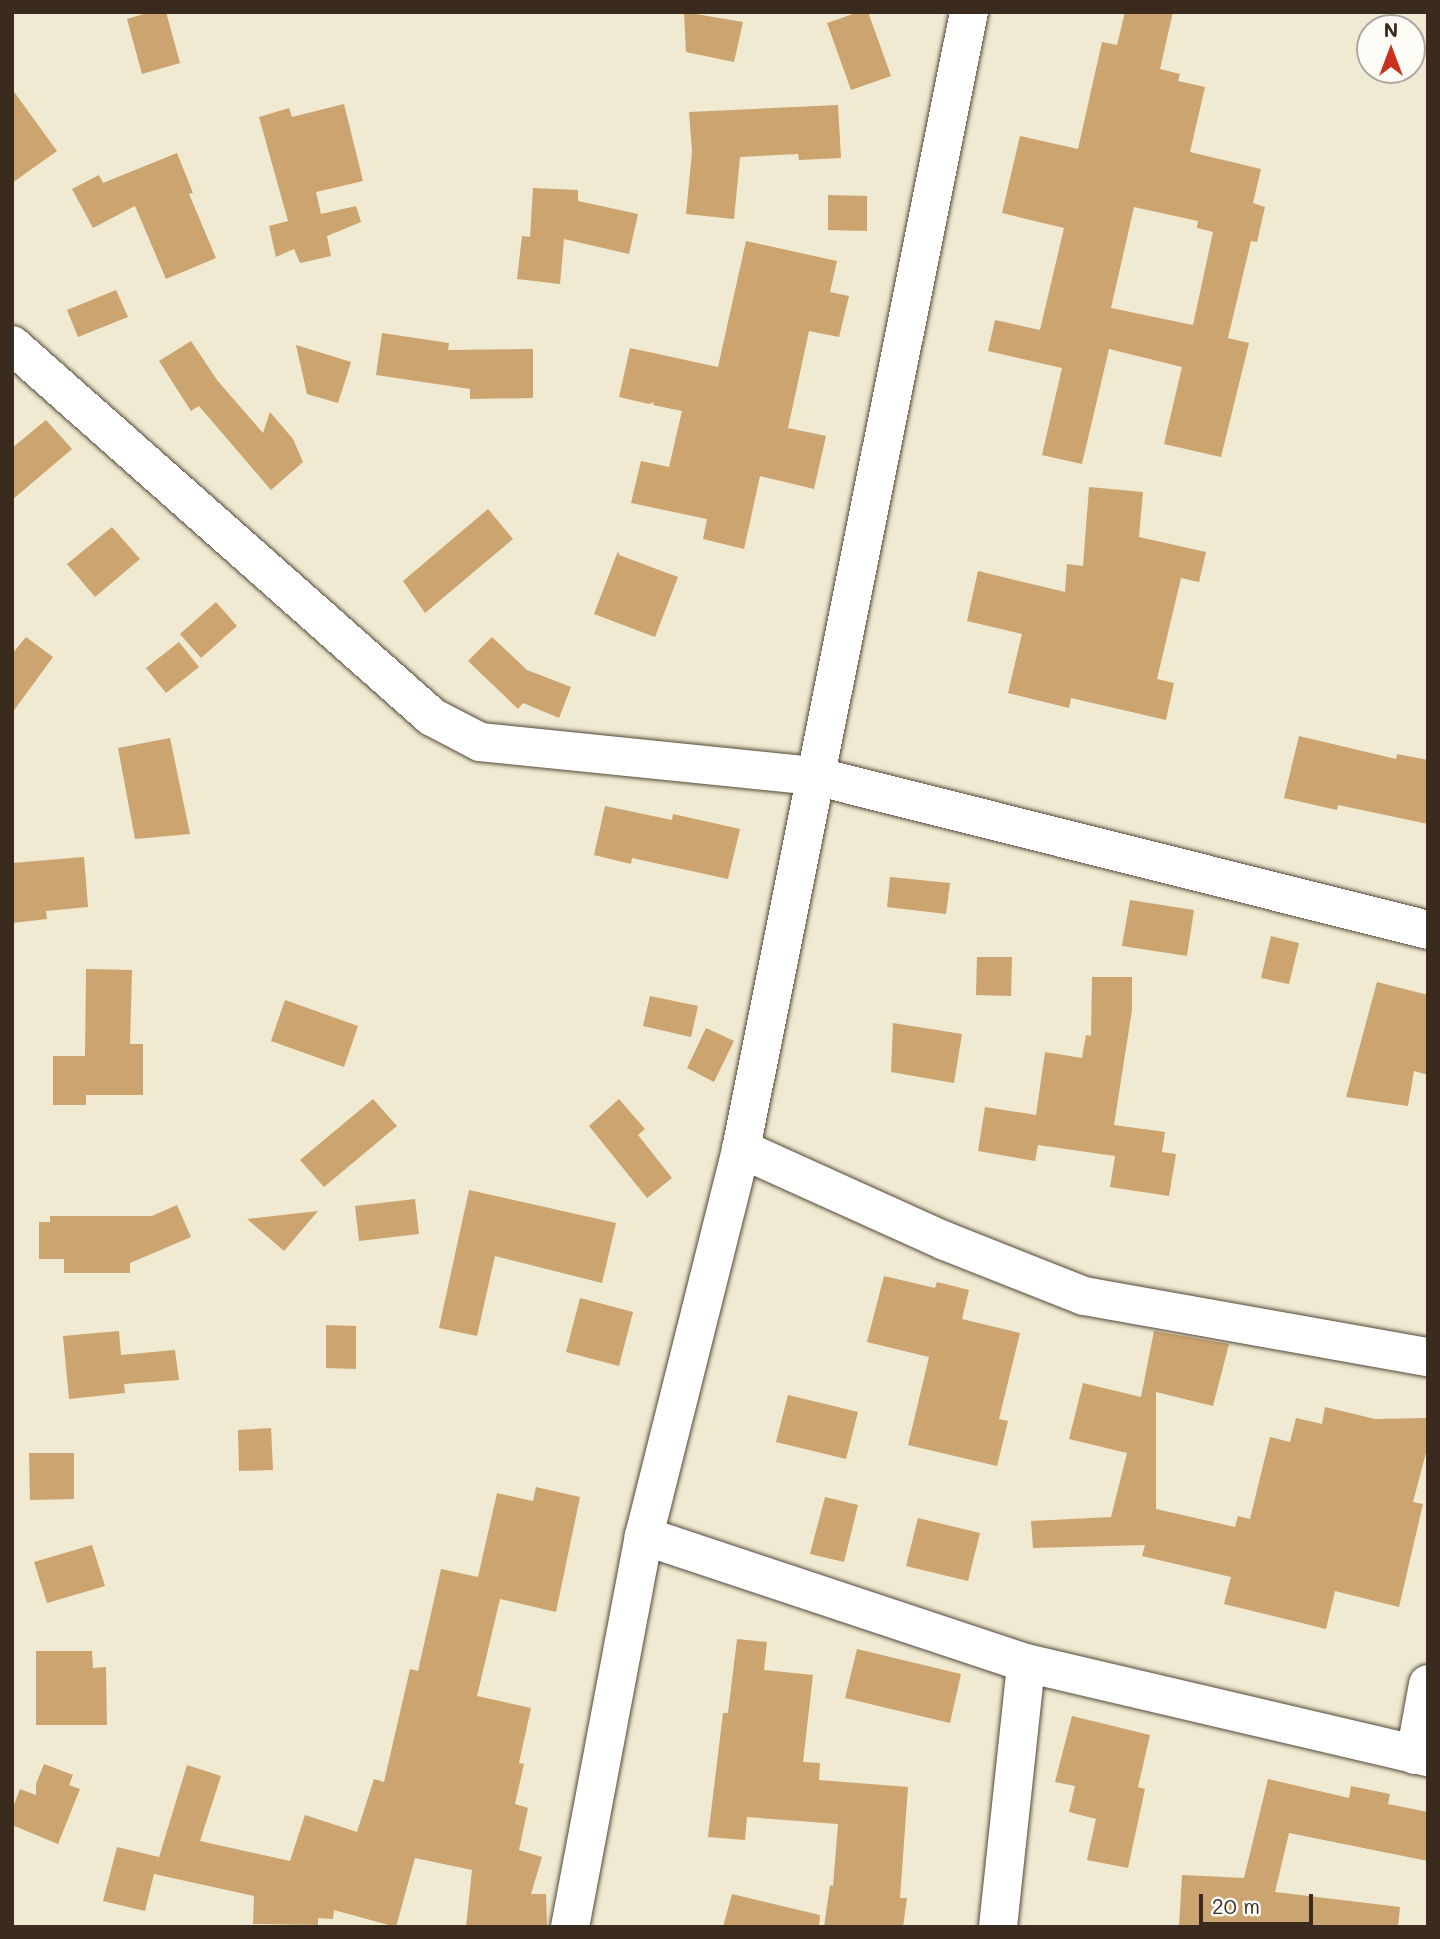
<!DOCTYPE html>
<html>
<head>
<meta charset="utf-8">
<style>
  body { margin:0 }
  #map { position:relative; width:1440px; height:1939px; overflow:hidden; background:#efead1; font-family:Mali,sans-serif }
  div>[style] { position:absolute }
  [style*='--x'] { left:calc(var(--x)*1px); top:calc(var(--y)*1px); width:calc(var(--w)*1px); rotate:calc(var(--a)*1deg) }
  .building>* { inset:0; background:#cba470 }
  .roads { filter:drop-shadow(0 0 2px #564739) drop-shadow(0 0 2px #564739) }
  .street>* { height:38px; margin:-19px; padding:0 19px; transform-origin:19px; border-radius:19px; background:#fff }
  span { translate:-50% -50%; white-space:nowrap; text-align:center; line-height:1.15; -webkit-text-stroke:7px #fdfcf7; paint-order:stroke }
  .frame { position:absolute; inset:0; border:14px solid #3b2a1e; pointer-events:none }
  .north { position:absolute; left:1356px; top:14px; width:70px; height:70px; box-sizing:border-box; background:#fdfcf7; border:2px solid #afa8a0; border-radius:50%; rotate:0deg; font-size:19px; font-weight:700; line-height:28px; text-align:center; color:#3b2a1e }
  .north::after { content:''; display:block; margin:auto; width:24px; height:32px; background:#c8321e; clip-path:polygon(50% 0,100% 100%,50% 72%,0 100%) }
  .scale { position:absolute; left:1199px; top:1894px; width:114px; height:32px; box-sizing:border-box; border:4px solid #3b2a1e; border-top:0; padding-left:9px; font-size:21px; line-height:24px; white-space:nowrap; color:#3b2a1e; -webkit-text-stroke:5px #fdfcf7; paint-order:stroke }
</style>
</head>
<body>
<div id="map">
  <div class="building">
    <i style="clip-path:polygon(150px 12px,166px 12px,180px 63px,142px 74px,127px 19px)"></i>
    <i style="clip-path:polygon(684px 12px,743px 22px,734px 62px,686px 52px)"></i>
    <i style="clip-path:polygon(859px 12px,868px 12px,891px 76px,851px 90px,827px 23px)"></i>
    <i style="clip-path:polygon(evenodd,1125px 12px,1173px 12px,1160px 69px,1180px 74px,1178px 81px,1205px 87px,1190px 152px,1261px 169px,1253px 203px,1265px 207px,1257px 242px,1251px 241px,1228px 338px,1249px 343px,1221px 457px,1164px 444px,1182px 367px,1109px 349px,1082px 464px,1042px 455px,1062px 368px,988px 351px,995px 320px,1040px 330px,1064px 228px,1002px 213px,1020px 136px,1078px 149px,1102px 42px,1117px 45px,1125px 12px,1134px 207px,1198px 221px,1197px 228px,1213px 232px,1193px 325px,1111px 308px,1134px 207px)"></i>
    <i style="clip-path:polygon(12px 89px,57px 151px,12px 183px)"></i>
    <i style="clip-path:polygon(344px 104px,363px 181px,316px 192px,321px 214px,356px 206px,361px 222px,327px 236px,331px 256px,300px 263px,294px 249px,276px 257px,269px 226px,288px 221px,259px 117px,289px 108px,292px 117px)"></i>
    <i style="clip-path:polygon(838px 105px,841px 158px,799px 160px,798px 154px,740px 157px,734px 219px,686px 214px,692px 152px,689px 112px)"></i>
    <i style="clip-path:polygon(177px 153px,193px 193px,189px 194px,216px 258px,166px 279px,135px 206px,93px 228px,72px 189px,99px 175px,103px 183px)"></i>
    <i style="clip-path:polygon(533px 188px,578px 190px,578px 201px,638px 214px,629px 254px,564px 239px,560px 284px,517px 279px,522px 236px,530px 237px)"></i>
    <i style="clip-path:polygon(828px 195px,867px 196px,867px 231px,828px 230px)"></i>
    <i style="clip-path:polygon(746px 241px,837px 261px,830px 292px,849px 296px,839px 337px,809px 331px,788px 428px,826px 436px,814px 489px,760px 476px,744px 549px,703px 539px,707px 519px,631px 503px,641px 461px,669px 467px,682px 411px,653px 405px,654px 402px,649px 404px,619px 397px,630px 348px,718px 367px)"></i>
    <i style="clip-path:polygon(116px 290px,128px 317px,78px 337px,67px 310px)"></i>
    <i style="clip-path:polygon(382px 333px,449px 343px,448px 350px,533px 349px,533px 398px,470px 399px,470px 389px,376px 375px)"></i>
    <i style="clip-path:polygon(191px 341px,217px 380px,263px 433px,270px 412px,293px 439px,303px 462px,271px 490px,199px 406px,191px 411px,159px 361px)"></i>
    <i style="clip-path:polygon(296px 345px,351px 362px,338px 403px,307px 394px)"></i>
    <i style="clip-path:polygon(46px 420px,72px 449px,12px 500px,12px 448px)"></i>
    <i style="clip-path:polygon(1089px 487px,1143px 492px,1139px 537px,1206px 552px,1199px 582px,1181px 578px,1157px 679px,1174px 683px,1166px 720px,1071px 698px,1069px 708px,1008px 693px,1022px 634px,967px 621px,978px 571px,1065px 592px,1067px 564px,1083px 566px)"></i>
    <i style="clip-path:polygon(488px 509px,513px 539px,425px 613px,403px 581px)"></i>
    <i style="clip-path:polygon(112px 527px,140px 559px,95px 597px,67px 564px)"></i>
    <i style="clip-path:polygon(618px 551px,619px 555px,678px 577px,655px 637px,594px 614px)"></i>
    <i style="clip-path:polygon(216px 602px,237px 626px,201px 658px,180px 634px)"></i>
    <i style="clip-path:polygon(26px 637px,53px 657px,12px 713px,12px 654px)"></i>
    <i style="clip-path:polygon(492px 637px,527px 670px,571px 687px,559px 718px,523px 703px,518px 709px,468px 661px)"></i>
    <i style="clip-path:polygon(179px 642px,199px 667px,166px 693px,146px 668px)"></i>
    <i style="clip-path:polygon(1299px 736px,1396px 759px,1397px 754px,1428px 760px,1428px 824px,1338px 805px,1337px 810px,1284px 798px)"></i>
    <i style="clip-path:polygon(170px 738px,190px 834px,135px 839px,118px 748px)"></i>
    <i style="clip-path:polygon(605px 806px,672px 820px,673px 814px,740px 829px,728px 879px,632px 858px,631px 864px,594px 855px)"></i>
    <i style="clip-path:polygon(84px 857px,88px 907px,46px 911px,47px 919px,12px 923px,12px 863px)"></i>
    <i style="clip-path:polygon(890px 877px,950px 883px,946px 914px,887px 907px)"></i>
    <i style="clip-path:polygon(1130px 900px,1194px 910px,1187px 956px,1122px 946px)"></i>
    <i style="clip-path:polygon(1271px 936px,1299px 943px,1289px 984px,1261px 978px)"></i>
    <i style="clip-path:polygon(977px 957px,1012px 957px,1011px 996px,976px 995px)"></i>
    <i style="clip-path:polygon(86px 969px,132px 970px,130px 1044px,143px 1044px,143px 1095px,86px 1095px,86px 1105px,53px 1105px,53px 1056px,85px 1056px)"></i>
    <i style="clip-path:polygon(1092px 977px,1132px 977px,1132px 1010px,1114px 1125px,1165px 1132px,1162px 1152px,1176px 1154px,1169px 1196px,1110px 1187px,1115px 1156px,1038px 1145px,1035px 1161px,978px 1151px,985px 1107px,1036px 1115px,1045px 1052px,1082px 1058px,1086px 1035px,1091px 1036px)"></i>
    <i style="clip-path:polygon(1377px 982px,1428px 995px,1428px 1075px,1414px 1071px,1408px 1106px,1346px 1097px)"></i>
    <i style="clip-path:polygon(650px 996px,698px 1006px,691px 1037px,643px 1026px)"></i>
    <i style="clip-path:polygon(285px 1000px,358px 1026px,344px 1067px,271px 1041px)"></i>
    <i style="clip-path:polygon(893px 1023px,962px 1034px,954px 1083px,891px 1072px)"></i>
    <i style="clip-path:polygon(706px 1028px,734px 1041px,714px 1082px,687px 1068px)"></i>
    <i style="clip-path:polygon(373px 1099px,397px 1126px,324px 1187px,300px 1160px)"></i>
    <i style="clip-path:polygon(619px 1099px,645px 1129px,638px 1135px,672px 1178px,647px 1198px,589px 1126px)"></i>
    <i style="clip-path:polygon(469px 1190px,616px 1223px,602px 1283px,495px 1256px,477px 1336px,439px 1328px)"></i>
    <i style="clip-path:polygon(415px 1199px,419px 1234px,359px 1241px,355px 1206px)"></i>
    <i style="clip-path:polygon(177px 1205px,191px 1237px,130px 1263px,130px 1273px,64px 1273px,64px 1259px,39px 1259px,39px 1222px,50px 1222px,50px 1216px,152px 1216px)"></i>
    <i style="clip-path:polygon(318px 1211px,284px 1251px,247px 1219px)"></i>
    <i style="clip-path:polygon(884px 1276px,935px 1288px,937px 1282px,969px 1290px,962px 1319px,1020px 1333px,999px 1419px,1008px 1421px,997px 1466px,908px 1445px,929px 1357px,867px 1342px)"></i>
    <i style="clip-path:polygon(580px 1298px,633px 1312px,619px 1366px,566px 1352px)"></i>
    <i style="clip-path:polygon(326px 1325px,356px 1326px,356px 1369px,326px 1368px)"></i>
    <i style="clip-path:polygon(119px 1331px,121px 1355px,175px 1350px,179px 1380px,124px 1384px,125px 1393px,69px 1399px,63px 1336px)"></i>
    <i style="clip-path:polygon(1154px 1331px,1229px 1344px,1213px 1406px,1156px 1392px,1156px 1509px,1235px 1527px,1238px 1516px,1250px 1519px,1270px 1437px,1290px 1442px,1296px 1418px,1322px 1424px,1325px 1407px,1375px 1419px,1428px 1418px,1428px 1445px,1413px 1502px,1423px 1504px,1399px 1607px,1335px 1591px,1326px 1629px,1224px 1604px,1231px 1577px,1142px 1556px,1145px 1545px,1033px 1548px,1031px 1521px,1111px 1517px,1127px 1453px,1069px 1439px,1083px 1383px,1141px 1397px)"></i>
    <i style="clip-path:polygon(788px 1395px,858px 1412px,846px 1459px,776px 1442px)"></i>
    <i style="clip-path:polygon(271px 1428px,273px 1470px,239px 1471px,238px 1430px)"></i>
    <i style="clip-path:polygon(29px 1453px,74px 1453px,74px 1499px,30px 1500px)"></i>
    <i style="clip-path:polygon(536px 1487px,580px 1497px,556px 1612px,500px 1599px,477px 1696px,531px 1708px,519px 1763px,524px 1764px,515px 1804px,528px 1808px,519px 1850px,542px 1857px,531px 1894px,546px 1894px,547px 1927px,466px 1927px,472px 1870px,415px 1858px,396px 1927px,334px 1910px,333px 1919px,318px 1918px,318px 1925px,253px 1924px,254px 1896px,154px 1874px,145px 1911px,103px 1901px,117px 1847px,159px 1857px,157px 1864px,187px 1765px,221px 1776px,200px 1841px,290px 1861px,305px 1815px,357px 1832px,374px 1779px,384px 1782px,410px 1669px,418px 1671px,441px 1569px,478px 1577px,497px 1493px,533px 1501px)"></i>
    <i style="clip-path:polygon(825px 1497px,858px 1505px,844px 1562px,810px 1554px)"></i>
    <i style="clip-path:polygon(918px 1518px,980px 1533px,968px 1581px,906px 1566px)"></i>
    <i style="clip-path:polygon(92px 1545px,105px 1586px,47px 1603px,34px 1562px)"></i>
    <i style="clip-path:polygon(737px 1639px,767px 1642px,764px 1670px,813px 1675px,803px 1762px,820px 1763px,819px 1780px,908px 1787px,900px 1898px,907px 1898px,903px 1927px,824px 1927px,830px 1885px,833px 1886px,838px 1824px,747px 1817px,745px 1840px,708px 1837px,723px 1713px,728px 1713px)"></i>
    <i style="clip-path:polygon(857px 1649px,961px 1674px,950px 1723px,845px 1698px)"></i>
    <i style="clip-path:polygon(36px 1651px,92px 1651px,93px 1668px,106px 1667px,107px 1725px,36px 1725px)"></i>
    <i style="clip-path:polygon(1072px 1716px,1150px 1735px,1138px 1787px,1145px 1789px,1128px 1868px,1087px 1860px,1096px 1819px,1069px 1812px,1075px 1786px,1055px 1782px)"></i>
    <i style="clip-path:polygon(44px 1764px,73px 1775px,69px 1785px,80px 1789px,58px 1844px,12px 1825px,12px 1810px,20px 1789px,36px 1795px,36px 1784px)"></i>
    <i style="clip-path:polygon(1268px 1779px,1349px 1798px,1351px 1786px,1390px 1794px,1388px 1804px,1428px 1812px,1428px 1861px,1289px 1833px,1275px 1892px,1400px 1907px,1398px 1927px,1179px 1927px,1182px 1875px,1244px 1878px)"></i>
    <i style="clip-path:polygon(732px 1894px,820px 1915px,819px 1927px,723px 1927px)"></i>
  </div>
  <div class="roads">
    <div class="street">
      <i style="--x:12;--y:345;--w:561;--a:41.53"></i>
      <i style="--x:432;--y:717;--w:54;--a:27.5"></i>
      <i style="--x:480;--y:742;--w:337;--a:5.8"></i>
      <i style="--x:815;--y:776;--w:632;--a:14.1"></i>
      <i style="--x:741;--y:1149;--w:224;--a:24.3"></i>
      <i style="--x:945;--y:1241;--w:149;--a:21.6"></i>
      <i style="--x:1084;--y:1296;--w:349;--a:10.1"></i>
      <i style="--x:644;--y:1536;--w:403;--a:18.4"></i>
      <i style="--x:1026;--y:1663;--w:413;--a:13.2"></i>
      <i style="--x:1415;--y:1755;--w:72;--a:-79.6"></i>
      <i style="--x:570;--y:1927;--w:398;--a:-79.3"></i>
      <i style="--x:644;--y:1536;--w:399;--a:-75.9"></i>
      <i style="--x:741;--y:1149;--w:1160;--a:-78.66"></i>
      <i style="--x:998;--y:1927;--w:265;--a:-83.9"></i>
    </div>
  </div>
  <div class="frame"></div>
  <div class="north">N</div>
  <div class="scale">20 m</div>
</div>
</body>
</html>
